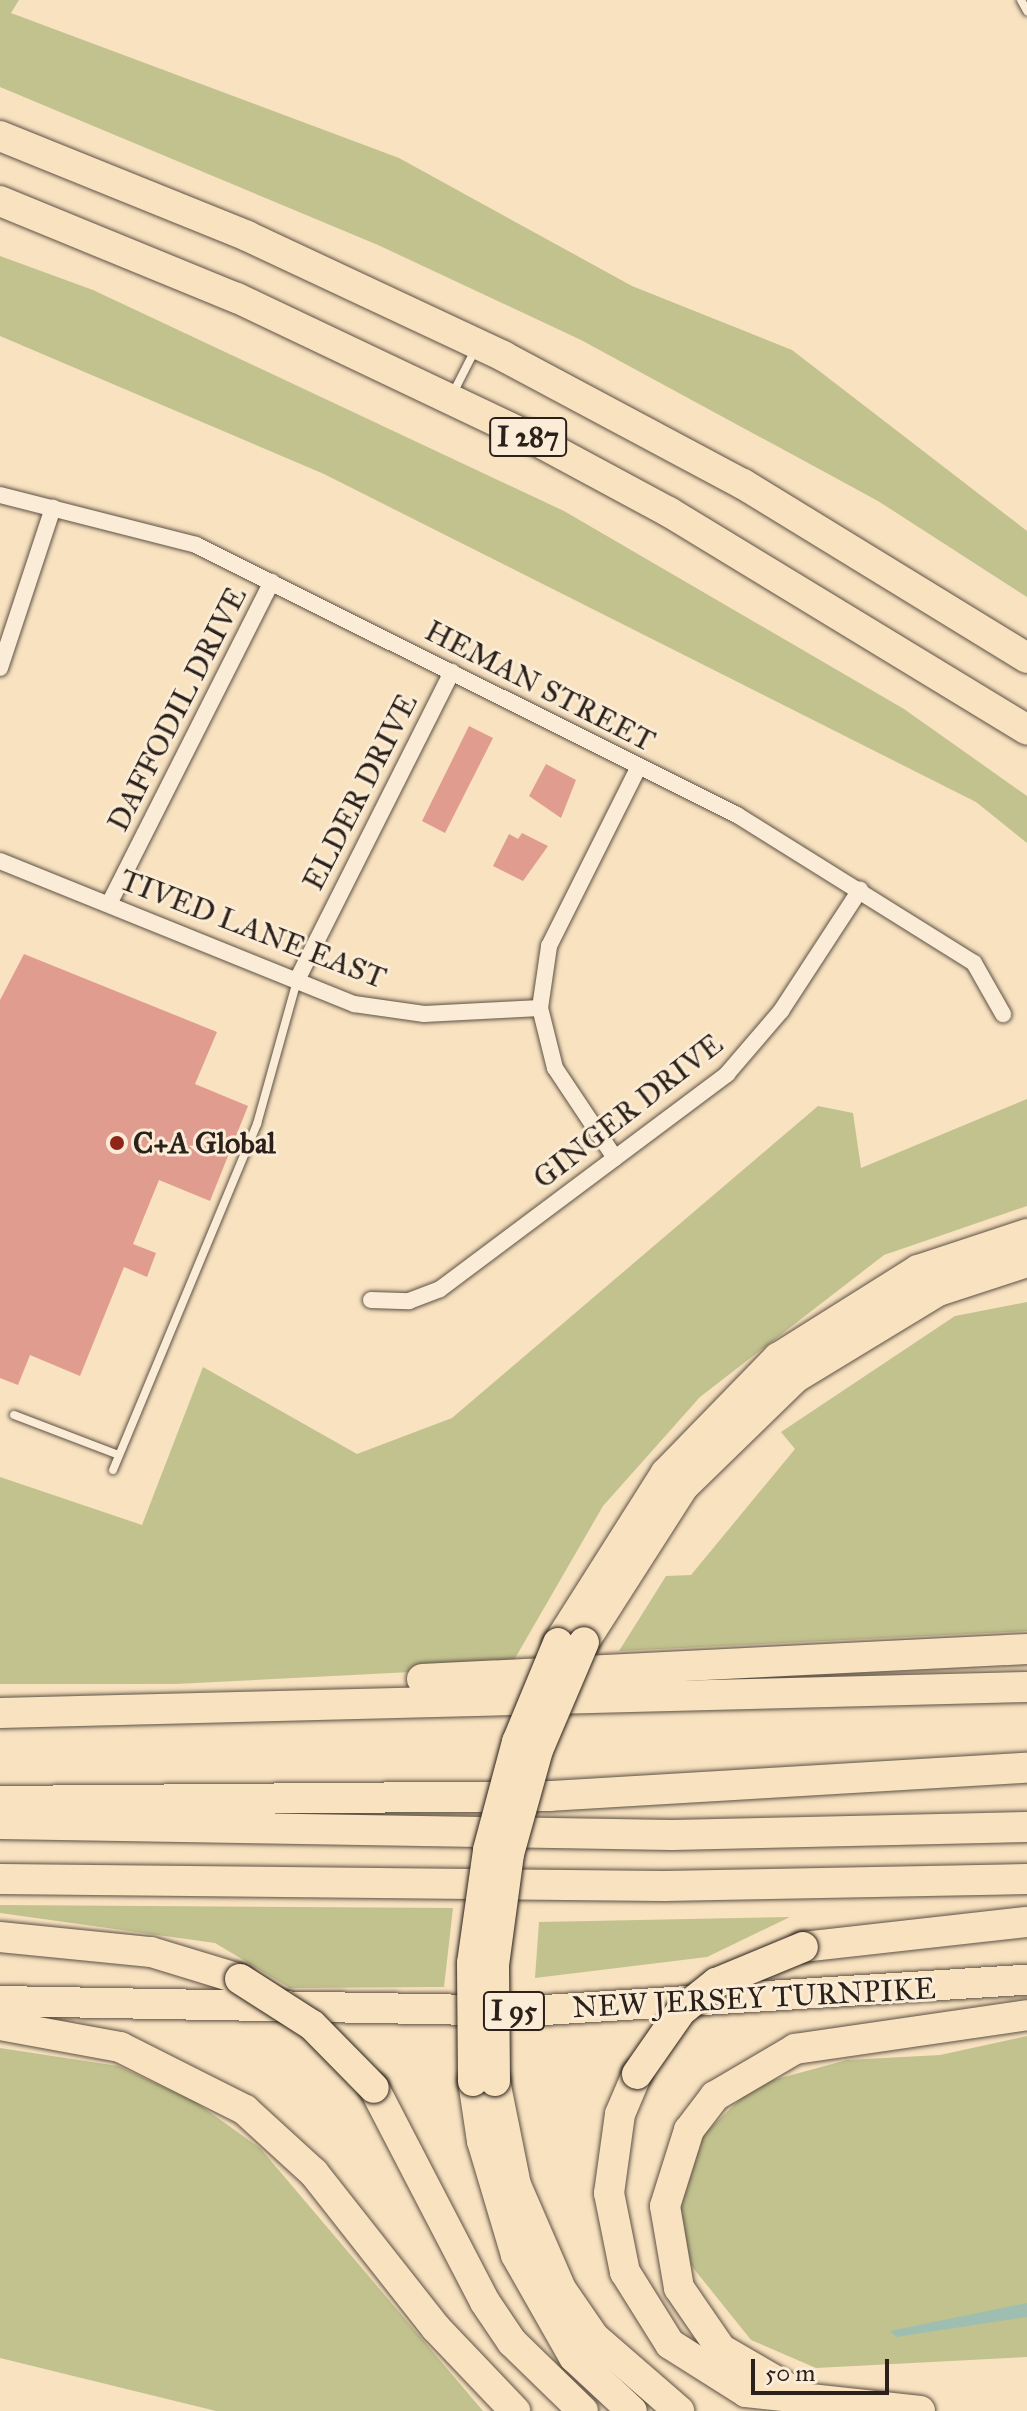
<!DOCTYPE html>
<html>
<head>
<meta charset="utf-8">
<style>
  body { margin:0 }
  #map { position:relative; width:1027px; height:2411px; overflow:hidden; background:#f8e2c0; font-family:"IM FELL Great Primer",serif }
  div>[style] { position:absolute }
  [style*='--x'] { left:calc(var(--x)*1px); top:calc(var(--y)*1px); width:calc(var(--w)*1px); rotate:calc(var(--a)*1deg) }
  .green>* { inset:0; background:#c2c28f }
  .water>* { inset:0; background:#9dbeb1 }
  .building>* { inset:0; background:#e19c90 }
  .roads { filter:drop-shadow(0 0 2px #5e5144) drop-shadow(0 0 2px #5e5144) }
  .lane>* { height:8px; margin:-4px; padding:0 4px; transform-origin:4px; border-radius:4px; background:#faecd6 }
  .street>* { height:16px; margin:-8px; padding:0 8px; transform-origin:8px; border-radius:8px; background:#faecd6 }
  .highway>* { height:30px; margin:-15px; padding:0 15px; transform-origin:15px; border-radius:15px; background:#f8e2c0 }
  .bridges { filter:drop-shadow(0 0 2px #2b211a) drop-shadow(0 0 2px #2b211a) }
  .highway-bridge>* { height:30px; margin:-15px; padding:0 15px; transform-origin:15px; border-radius:15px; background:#f8e2c0 }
  .dots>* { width:22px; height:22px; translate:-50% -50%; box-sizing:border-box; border:4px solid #faecd6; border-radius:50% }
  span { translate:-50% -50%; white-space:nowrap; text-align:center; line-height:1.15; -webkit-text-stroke:6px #faecd6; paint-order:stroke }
  .shield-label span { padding:2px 6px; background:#faecd6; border:2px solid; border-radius:6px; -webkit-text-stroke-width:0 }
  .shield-label { font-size:28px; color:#2b211a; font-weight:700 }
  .street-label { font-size:30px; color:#2b211a }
  .poi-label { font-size:30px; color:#2b211a; font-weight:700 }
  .left { translate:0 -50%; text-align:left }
  .scale { position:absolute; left:751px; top:2359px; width:138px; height:36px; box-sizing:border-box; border:4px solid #2b211a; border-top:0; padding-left:10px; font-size:24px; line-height:28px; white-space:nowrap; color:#2b211a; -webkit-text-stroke:6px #faecd6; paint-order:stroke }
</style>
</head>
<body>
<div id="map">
  <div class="green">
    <i style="clip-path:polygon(0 0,19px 0,11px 13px,399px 158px,632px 286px,792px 350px,1027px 531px,1027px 597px,878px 501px,581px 340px,378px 245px,0 87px)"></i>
    <i style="clip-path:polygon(0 256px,93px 290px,564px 511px,904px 709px,1027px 796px,1027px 843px,976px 802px,324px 474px,0 336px)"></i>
    <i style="clip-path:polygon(1027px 1099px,1027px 1206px,884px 1255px,700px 1397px,603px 1506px,510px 1667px,176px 1684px,0 1684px,0 1477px,142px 1525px,203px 1367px,357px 1454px,452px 1418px,818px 1106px,853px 1113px,861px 1168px)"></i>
    <i style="clip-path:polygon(1027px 1302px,1027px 1631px,619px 1651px,666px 1576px,691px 1575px,795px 1449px,781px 1432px,955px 1316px)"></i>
    <i style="clip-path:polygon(0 1905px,453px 1908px,444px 1987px,290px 1988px,215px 1943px,0 1913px)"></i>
    <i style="clip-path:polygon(790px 1917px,707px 1957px,535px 1978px,539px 1922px)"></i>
    <i style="clip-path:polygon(1027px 2036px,1027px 2357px,816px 2368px,751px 2340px,690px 2264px,680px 2205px,702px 2136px,755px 2085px,847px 2060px,940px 2055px)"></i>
    <i style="clip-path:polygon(0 2048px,118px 2066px,194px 2101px,260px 2148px,483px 2411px,216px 2411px,0 2358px)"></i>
  </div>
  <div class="water">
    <i style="clip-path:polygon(1027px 2303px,1027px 2317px,896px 2337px,890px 2331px)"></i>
  </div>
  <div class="building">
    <i style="clip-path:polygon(469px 726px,493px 738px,445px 833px,422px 821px)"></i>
    <i style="clip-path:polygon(546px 764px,576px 780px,561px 818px,529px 796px)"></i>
    <i style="clip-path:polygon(522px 833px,548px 846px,523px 881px,493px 866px,509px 834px,518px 839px)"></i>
    <i style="clip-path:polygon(24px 954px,217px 1032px,195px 1084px,248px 1106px,210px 1201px,159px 1180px,133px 1244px,156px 1253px,147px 1277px,124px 1267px,80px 1376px,30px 1355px,18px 1385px,0 1378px,0 1000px)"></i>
  </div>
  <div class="roads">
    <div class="lane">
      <i style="--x:1021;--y:0;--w:13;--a:61"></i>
      <i style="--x:453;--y:393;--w:51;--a:-62.9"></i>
      <i style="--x:14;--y:1415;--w:112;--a:20.9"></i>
      <i style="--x:113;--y:1470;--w:375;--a:-67.4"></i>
      <i style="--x:257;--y:1124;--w:148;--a:-74.4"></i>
    </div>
    <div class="street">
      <i style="--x:0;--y:495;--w:202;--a:14.3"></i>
      <i style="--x:196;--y:545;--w:605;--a:26.52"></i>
      <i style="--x:737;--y:815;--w:279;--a:32"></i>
      <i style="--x:974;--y:963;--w:59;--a:60.4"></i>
      <i style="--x:0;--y:668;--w:169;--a:-71.7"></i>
      <i style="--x:0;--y:861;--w:382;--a:22"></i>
      <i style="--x:354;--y:1004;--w:71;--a:8.1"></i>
      <i style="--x:424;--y:1014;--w:116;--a:-3"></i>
      <i style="--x:109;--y:904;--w:361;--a:-63.2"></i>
      <i style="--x:297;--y:980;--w:345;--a:-63.3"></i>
      <i style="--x:615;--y:1158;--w:108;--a:-123.7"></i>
      <i style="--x:555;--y:1068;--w:62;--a:-104"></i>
      <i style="--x:540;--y:1008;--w:63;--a:-81.7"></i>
      <i style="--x:549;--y:946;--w:201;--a:-63.4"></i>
      <i style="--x:371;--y:1300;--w:38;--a:2"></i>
      <i style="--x:409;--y:1301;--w:33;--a:-21"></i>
      <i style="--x:440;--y:1289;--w:359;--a:-36.8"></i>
      <i style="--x:727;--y:1074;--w:83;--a:-49.4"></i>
      <i style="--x:781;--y:1011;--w:145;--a:-56.9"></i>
    </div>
    <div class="highway">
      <i style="--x:0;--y:136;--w:266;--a:22"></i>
      <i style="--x:247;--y:236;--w:283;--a:25.1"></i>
      <i style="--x:503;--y:356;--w:272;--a:28.1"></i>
      <i style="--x:743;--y:484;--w:333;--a:31.5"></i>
      <i style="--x:0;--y:201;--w:256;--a:22.3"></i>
      <i style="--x:237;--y:298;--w:318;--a:25.4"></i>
      <i style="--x:524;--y:434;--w:165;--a:28.3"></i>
      <i style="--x:669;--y:512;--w:419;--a:31.3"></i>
      <i style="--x:584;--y:1642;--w:184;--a:-57.4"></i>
      <i style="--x:683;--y:1487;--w:156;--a:-44.2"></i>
      <i style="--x:795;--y:1378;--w:167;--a:-31.3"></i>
      <i style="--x:938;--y:1291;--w:94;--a:-18"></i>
      <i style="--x:558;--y:1643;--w:201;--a:-57.6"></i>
      <i style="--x:666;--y:1473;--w:161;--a:-45.8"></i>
      <i style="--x:778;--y:1358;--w:165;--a:-32.2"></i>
      <i style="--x:918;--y:1270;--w:115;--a:-18.3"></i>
      <i style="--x:422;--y:1679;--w:606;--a:-2.84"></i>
      <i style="--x:0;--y:1713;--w:1027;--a:-1.45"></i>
      <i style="--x:0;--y:1801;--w:550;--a:-0.52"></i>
      <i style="--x:550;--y:1796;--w:478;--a:-3.4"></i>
      <i style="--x:0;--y:1824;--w:672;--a:0.94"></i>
      <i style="--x:672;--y:1835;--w:355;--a:-1.3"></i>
      <i style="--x:0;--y:1879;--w:664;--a:0.6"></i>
      <i style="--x:664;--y:1886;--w:363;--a:-1.1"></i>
      <i style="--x:0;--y:1937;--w:152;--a:5.7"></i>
      <i style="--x:151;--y:1952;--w:93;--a:16.9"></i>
      <i style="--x:803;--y:1947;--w:225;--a:-6.4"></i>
      <i style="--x:0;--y:2001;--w:529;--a:1.08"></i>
      <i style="--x:529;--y:2011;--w:499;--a:-3.6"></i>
      <i style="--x:0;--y:2025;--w:122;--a:10.4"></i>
      <i style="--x:120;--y:2047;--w:140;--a:26.7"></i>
      <i style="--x:245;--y:2110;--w:93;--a:42.4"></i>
      <i style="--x:314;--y:2173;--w:197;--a:51.8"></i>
      <i style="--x:436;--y:2328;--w:115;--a:46.4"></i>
      <i style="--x:637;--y:2074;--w:43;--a:113"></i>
      <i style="--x:620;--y:2114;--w:80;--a:97.9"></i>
      <i style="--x:609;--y:2193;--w:81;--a:78.6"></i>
      <i style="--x:625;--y:2272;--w:85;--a:58"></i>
      <i style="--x:670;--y:2344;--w:90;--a:32.3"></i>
      <i style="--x:746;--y:2392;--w:175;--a:6.2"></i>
      <i style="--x:473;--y:2081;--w:61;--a:81.5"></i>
      <i style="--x:482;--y:2141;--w:119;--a:73.4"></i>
      <i style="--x:516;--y:2255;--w:117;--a:60.4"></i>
      <i style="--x:574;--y:2357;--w:79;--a:43"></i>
      <i style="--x:495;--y:2081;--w:106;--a:78.6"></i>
      <i style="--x:516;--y:2185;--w:113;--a:66.6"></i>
      <i style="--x:561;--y:2289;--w:58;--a:55.5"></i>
      <i style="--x:594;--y:2337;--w:113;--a:41"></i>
      <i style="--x:374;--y:2088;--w:241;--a:62.6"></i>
      <i style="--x:485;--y:2302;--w:48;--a:56"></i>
      <i style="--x:512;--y:2342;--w:99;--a:44.2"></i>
      <i style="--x:812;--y:2402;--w:105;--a:-149.8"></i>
      <i style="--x:721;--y:2349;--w:74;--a:-124.5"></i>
      <i style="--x:679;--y:2288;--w:83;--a:-99.7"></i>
      <i style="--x:665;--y:2206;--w:80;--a:-72.5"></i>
      <i style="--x:689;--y:2130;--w:43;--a:-52.6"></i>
      <i style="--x:715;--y:2096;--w:93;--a:-30.4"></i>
      <i style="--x:795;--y:2049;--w:234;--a:-8.3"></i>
    </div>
  </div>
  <div class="bridges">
    <div class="highway-bridge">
      <i style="--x:240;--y:1979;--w:85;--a:32.6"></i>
      <i style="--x:312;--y:2025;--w:88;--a:45.5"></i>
      <i style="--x:637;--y:2074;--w:77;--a:-55.1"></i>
      <i style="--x:681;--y:2011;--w:45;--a:-38.7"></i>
      <i style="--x:716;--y:1983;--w:94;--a:-22.5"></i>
      <i style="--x:473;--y:2081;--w:118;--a:-90.5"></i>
      <i style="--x:472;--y:1963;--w:114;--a:-81.9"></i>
      <i style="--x:488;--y:1850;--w:112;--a:-75"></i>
      <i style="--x:517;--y:1742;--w:107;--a:-67.5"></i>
      <i style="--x:495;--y:2081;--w:116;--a:-90.5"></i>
      <i style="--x:494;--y:1965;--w:112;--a:-82.3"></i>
      <i style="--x:509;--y:1854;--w:108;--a:-74.4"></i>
      <i style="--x:538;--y:1750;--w:117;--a:-66.9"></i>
    </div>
  </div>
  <div class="dots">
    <i style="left:117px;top:1143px;background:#8f2418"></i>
  </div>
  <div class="shield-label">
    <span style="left:528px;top:437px">I 287</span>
    <span style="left:514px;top:2011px">I 95</span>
  </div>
  <div class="street-label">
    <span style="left:540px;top:686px;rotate:27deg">HEMAN STREET</span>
    <span style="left:177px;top:709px;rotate:-63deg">DAFFODIL DRIVE</span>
    <span style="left:360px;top:792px;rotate:-63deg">ELDER DRIVE</span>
    <span style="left:253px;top:929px;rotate:21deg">TIVED LANE EAST</span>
    <span style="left:628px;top:1111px;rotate:-38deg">GINGER DRIVE</span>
    <span style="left:754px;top:1998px;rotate:-3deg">NEW JERSEY TURNPIKE</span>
  </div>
  <div class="poi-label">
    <span class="left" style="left:133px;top:1143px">C+A Global</span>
  </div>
  <div class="scale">50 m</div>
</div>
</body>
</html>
